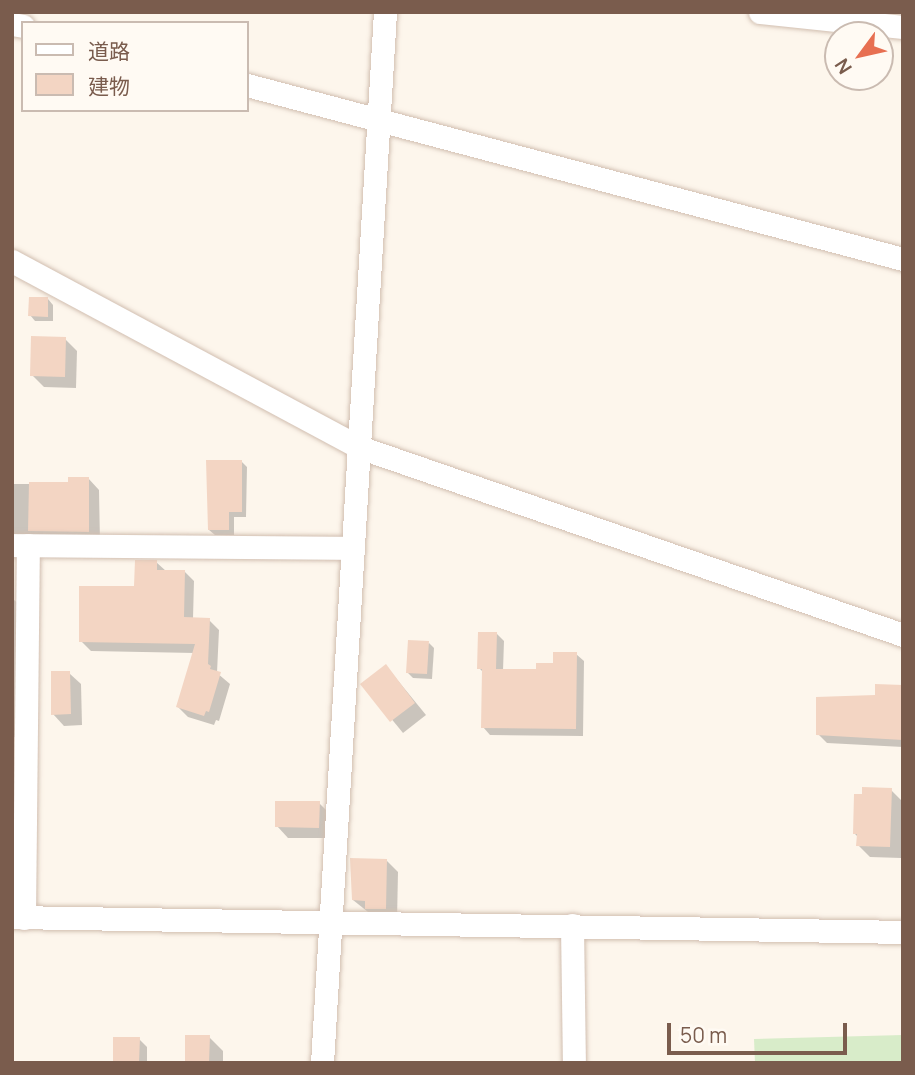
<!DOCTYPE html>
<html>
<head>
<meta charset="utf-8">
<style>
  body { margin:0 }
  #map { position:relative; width:915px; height:1075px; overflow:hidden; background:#fdf6ec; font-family:Manrope,"Noto Sans JP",sans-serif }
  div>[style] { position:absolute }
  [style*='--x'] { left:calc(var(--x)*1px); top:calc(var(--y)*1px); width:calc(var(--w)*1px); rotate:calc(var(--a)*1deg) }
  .green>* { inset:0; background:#d8ecc9 }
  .shadow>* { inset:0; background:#0003 }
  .building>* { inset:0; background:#f3d5c3 }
  .roads { filter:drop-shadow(0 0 2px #d1beb0) drop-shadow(0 0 2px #d1beb0) }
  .street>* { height:23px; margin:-11.5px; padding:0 11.5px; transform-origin:11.5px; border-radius:11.5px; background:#fff }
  span { translate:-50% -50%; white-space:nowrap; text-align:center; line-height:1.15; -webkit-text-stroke:6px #fffaf3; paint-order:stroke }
  .frame { position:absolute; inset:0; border:14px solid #7a5c4d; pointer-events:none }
  .legend { position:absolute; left:21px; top:21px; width:228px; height:91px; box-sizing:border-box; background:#fffaf3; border:2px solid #cabbb1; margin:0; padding:9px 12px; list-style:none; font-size:21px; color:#7a5c4d }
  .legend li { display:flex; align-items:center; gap:14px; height:35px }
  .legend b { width:35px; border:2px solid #cabbb1 }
  .north { position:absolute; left:824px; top:21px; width:70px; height:70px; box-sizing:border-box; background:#fffaf3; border:2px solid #cabbb1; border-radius:50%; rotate:237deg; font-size:19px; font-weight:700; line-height:28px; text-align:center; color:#7a5c4d }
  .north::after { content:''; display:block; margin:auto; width:24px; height:32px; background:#e76f51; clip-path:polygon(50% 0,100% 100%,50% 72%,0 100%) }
  .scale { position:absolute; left:667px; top:1023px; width:180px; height:32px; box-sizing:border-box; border:4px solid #7a5c4d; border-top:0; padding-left:9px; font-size:21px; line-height:24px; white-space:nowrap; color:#7a5c4d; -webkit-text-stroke:5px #fffaf3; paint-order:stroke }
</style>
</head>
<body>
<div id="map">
  <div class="green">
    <i style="clip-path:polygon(903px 1035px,903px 1063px,755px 1063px,754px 1039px)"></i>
  </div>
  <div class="shadow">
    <i style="clip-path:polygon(48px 299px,53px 305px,53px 321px,35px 321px,30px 315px)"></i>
    <i style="clip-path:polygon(65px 339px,77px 351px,76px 388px,44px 387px,32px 375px)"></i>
    <i style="clip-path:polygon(241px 461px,247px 467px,246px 517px,234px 517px,234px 535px,215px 535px,209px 530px)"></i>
    <i style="clip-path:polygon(88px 478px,99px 490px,100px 542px,12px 542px,12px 484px,69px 484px)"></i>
    <i style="clip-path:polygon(156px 562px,166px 571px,184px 571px,194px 581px,193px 619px,209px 620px,219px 630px,217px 673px,230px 684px,219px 721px,216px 720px,214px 725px,188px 717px,178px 707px,194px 653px,91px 651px,81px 641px,136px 588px)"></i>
    <i style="clip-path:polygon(12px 598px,26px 611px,24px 737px,12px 737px)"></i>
    <i style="clip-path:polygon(496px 633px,504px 641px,503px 671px,538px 671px,576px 654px,584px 661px,583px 736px,490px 735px,483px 727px,483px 672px,479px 668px)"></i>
    <i style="clip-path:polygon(429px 643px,434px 648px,432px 679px,413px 678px,407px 672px)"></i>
    <i style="clip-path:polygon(386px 666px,426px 715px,403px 733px,363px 684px)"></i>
    <i style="clip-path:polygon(69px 673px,81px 684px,82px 725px,64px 726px,53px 714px)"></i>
    <i style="clip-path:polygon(903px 687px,903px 747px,827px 743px,818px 734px,876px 697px)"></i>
    <i style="clip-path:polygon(891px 790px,903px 802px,901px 858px,870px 857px,858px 845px,858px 837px,854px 833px)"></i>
    <i style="clip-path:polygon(319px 803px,331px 815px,330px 838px,288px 838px,277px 826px)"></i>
    <i style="clip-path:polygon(386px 860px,398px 872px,397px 920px,378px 920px,353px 900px)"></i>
    <i style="clip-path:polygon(209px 1037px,223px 1051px,223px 1063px,186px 1063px)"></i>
    <i style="clip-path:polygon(139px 1039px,147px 1047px,147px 1063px,115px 1063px)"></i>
  </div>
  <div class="building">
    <i style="clip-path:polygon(29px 297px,48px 297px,48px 317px,28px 316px)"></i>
    <i style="clip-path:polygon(31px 336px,66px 337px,65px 377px,30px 376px)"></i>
    <i style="clip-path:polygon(206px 460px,242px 460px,242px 512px,229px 512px,229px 530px,208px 530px)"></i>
    <i style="clip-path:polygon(68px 477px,89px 477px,89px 532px,28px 531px,29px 482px,68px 482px)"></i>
    <i style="clip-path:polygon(135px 560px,157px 560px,157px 570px,185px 570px,184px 617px,210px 618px,208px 664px,211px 666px,210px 669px,221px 672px,209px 712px,206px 711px,204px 716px,176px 707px,195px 644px,79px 642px,79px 586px,134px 586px)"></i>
    <i style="clip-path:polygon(478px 632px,497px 632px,496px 669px,536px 669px,536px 663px,553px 663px,553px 652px,577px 652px,576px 729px,481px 728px,482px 669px,477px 669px)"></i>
    <i style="clip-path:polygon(408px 640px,429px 641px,427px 674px,406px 673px)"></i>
    <i style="clip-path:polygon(386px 664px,415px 703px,390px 722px,360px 684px)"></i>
    <i style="clip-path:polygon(51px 671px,70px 671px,71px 714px,51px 715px)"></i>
    <i style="clip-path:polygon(875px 684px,903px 685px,903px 740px,816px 735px,816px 697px,875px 695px)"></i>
    <i style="clip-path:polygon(862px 787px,892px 788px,890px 847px,856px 846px,857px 834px,853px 834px,854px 794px,862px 794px)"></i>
    <i style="clip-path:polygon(275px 801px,320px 801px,319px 828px,275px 827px)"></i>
    <i style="clip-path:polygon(350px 858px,387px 859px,386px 909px,365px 909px,365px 901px,352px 900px)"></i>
    <i style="clip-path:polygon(185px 1035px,210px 1035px,209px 1063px,185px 1063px)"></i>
    <i style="clip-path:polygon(113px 1037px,140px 1037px,139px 1063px,113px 1063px)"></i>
  </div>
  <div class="roads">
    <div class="street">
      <i style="--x:760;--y:12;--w:144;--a:6"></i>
      <i style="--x:12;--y:24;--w:11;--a:10"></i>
      <i style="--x:247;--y:85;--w:679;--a:14.86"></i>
      <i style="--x:12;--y:261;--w:394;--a:28.2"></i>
      <i style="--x:359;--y:447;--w:576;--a:19.06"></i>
      <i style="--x:14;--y:545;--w:339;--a:0.5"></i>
      <i style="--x:12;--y:917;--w:891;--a:0.96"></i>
      <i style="--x:24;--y:918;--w:373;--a:-89.4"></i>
      <i style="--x:572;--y:925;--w:138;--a:89.2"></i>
      <i style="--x:322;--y:1063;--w:1053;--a:-86.57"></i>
    </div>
  </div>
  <div class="frame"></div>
  <ul class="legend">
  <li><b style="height:9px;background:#fff"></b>道路</li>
  <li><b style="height:19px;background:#f3d5c3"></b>建物</li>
  </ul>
  <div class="north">N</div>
  <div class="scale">50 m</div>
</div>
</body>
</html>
